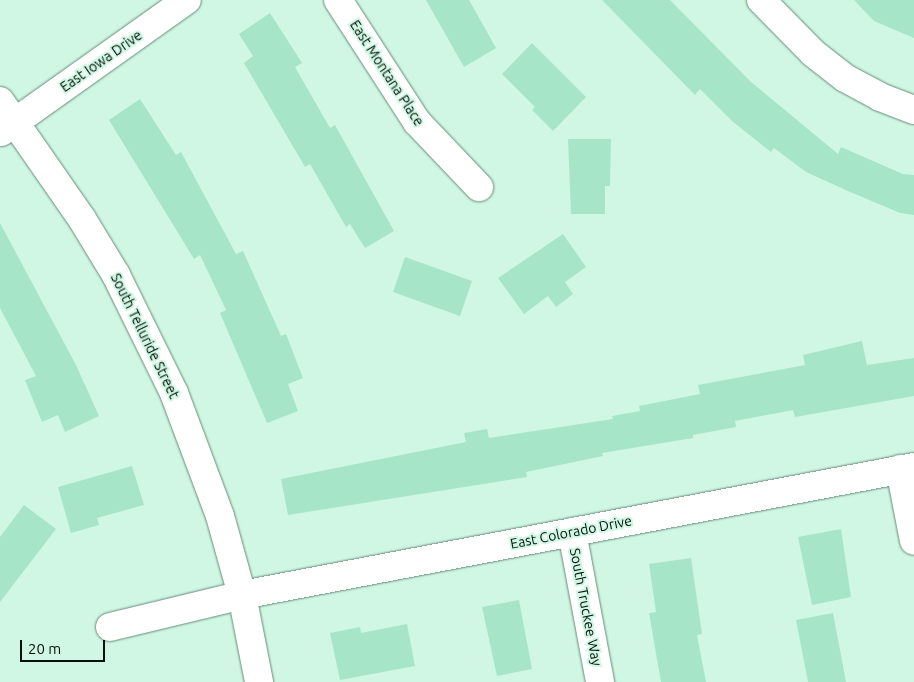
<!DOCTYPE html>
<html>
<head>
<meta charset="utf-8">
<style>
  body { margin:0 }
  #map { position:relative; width:914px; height:682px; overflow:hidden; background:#d0f7e4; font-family:Ubuntu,sans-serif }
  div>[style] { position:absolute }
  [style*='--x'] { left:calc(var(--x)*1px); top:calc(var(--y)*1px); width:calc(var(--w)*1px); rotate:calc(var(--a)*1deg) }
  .building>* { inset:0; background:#a6e5c8 }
  .roads { filter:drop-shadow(0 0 1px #678b7a) drop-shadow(0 0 1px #678b7a) }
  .minor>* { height:28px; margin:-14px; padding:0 14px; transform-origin:14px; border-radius:14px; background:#fff }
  span { translate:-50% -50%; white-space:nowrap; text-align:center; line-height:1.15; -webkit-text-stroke:4px #d0f7e4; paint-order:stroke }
  .street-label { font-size:14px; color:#04100a }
  .scale { position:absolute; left:20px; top:640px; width:85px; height:22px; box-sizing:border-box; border:2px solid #04100a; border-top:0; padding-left:6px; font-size:15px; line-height:18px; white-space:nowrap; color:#04100a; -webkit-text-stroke:4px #d0f7e4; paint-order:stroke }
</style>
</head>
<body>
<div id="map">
  <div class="building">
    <i style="clip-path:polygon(426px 0,469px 0,496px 48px,464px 67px)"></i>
    <i style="clip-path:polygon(602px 0,670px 0,751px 82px,838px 154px,841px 147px,903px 174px,914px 175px,914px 215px,900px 213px,848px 191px,806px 172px,774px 148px,771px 152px,732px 121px,700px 89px,695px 95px)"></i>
    <i style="clip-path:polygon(854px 0,914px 0,914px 38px,874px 21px)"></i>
    <i style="clip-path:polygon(270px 13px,302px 63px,295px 67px,330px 128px,335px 125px,394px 231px,365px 248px,350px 224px,346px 227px,310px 164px,305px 167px,244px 63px,253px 56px,239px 34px)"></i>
    <i style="clip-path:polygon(532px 43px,586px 97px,553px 131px,532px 110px,535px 107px,502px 74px)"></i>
    <i style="clip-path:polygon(140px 99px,176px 155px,181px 152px,236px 254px,243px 251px,281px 336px,286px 334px,303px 378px,288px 384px,298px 411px,267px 423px,220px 313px,226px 310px,200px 255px,194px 259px,109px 120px)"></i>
    <i style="clip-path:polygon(568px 139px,611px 139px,610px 186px,605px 186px,605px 214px,571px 214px)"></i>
    <i style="clip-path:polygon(0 223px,76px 365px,99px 416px,65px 432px,58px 415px,42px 422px,25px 380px,36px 376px,0 308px)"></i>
    <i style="clip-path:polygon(563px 234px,586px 267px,565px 282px,573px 294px,556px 307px,548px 296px,524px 314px,498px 278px)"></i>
    <i style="clip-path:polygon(405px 257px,472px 281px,460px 316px,393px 292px)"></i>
    <i style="clip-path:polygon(862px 341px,867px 365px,914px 358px,914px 396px,795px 417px,793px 410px,735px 421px,736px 427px,693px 435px,693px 438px,602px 453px,603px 456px,526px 472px,527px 477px,288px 515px,281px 479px,466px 442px,464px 433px,487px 429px,489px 438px,613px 419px,612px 416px,640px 411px,639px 406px,700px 394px,698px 385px,805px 365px,803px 355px)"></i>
    <i style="clip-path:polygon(132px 466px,144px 505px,97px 518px,99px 525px,71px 533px,58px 487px)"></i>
    <i style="clip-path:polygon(24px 505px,56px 529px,0 602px,0 537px)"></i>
    <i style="clip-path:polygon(841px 529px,851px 597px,812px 605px,798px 537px)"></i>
    <i style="clip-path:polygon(691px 558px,702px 634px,697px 635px,706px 682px,661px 682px,649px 613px,656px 612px,649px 564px)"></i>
    <i style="clip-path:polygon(519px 600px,532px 669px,497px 676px,482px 607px)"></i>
    <i style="clip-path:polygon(833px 613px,846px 682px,808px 682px,796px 620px)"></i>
    <i style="clip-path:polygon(407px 624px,415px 666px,340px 680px,330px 633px,360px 627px,361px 633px)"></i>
  </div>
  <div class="roads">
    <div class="minor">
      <i style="--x:338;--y:0;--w:145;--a:57.1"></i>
      <i style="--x:417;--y:122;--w:90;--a:46.4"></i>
      <i style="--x:761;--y:0;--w:74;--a:45.5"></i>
      <i style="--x:813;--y:53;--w:41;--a:38"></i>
      <i style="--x:845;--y:78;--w:40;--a:28"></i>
      <i style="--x:880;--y:97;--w:36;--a:21"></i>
      <i style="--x:0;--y:101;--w:144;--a:55.2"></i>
      <i style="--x:82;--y:219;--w:66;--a:58.7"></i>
      <i style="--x:116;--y:275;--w:131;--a:63.8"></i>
      <i style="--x:174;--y:393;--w:131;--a:69.5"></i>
      <i style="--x:220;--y:516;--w:82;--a:74.4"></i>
      <i style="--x:242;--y:595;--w:89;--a:78.9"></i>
      <i style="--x:1;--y:132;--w:228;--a:-35.4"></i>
      <i style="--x:900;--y:469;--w:73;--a:79"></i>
      <i style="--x:572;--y:532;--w:153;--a:79.4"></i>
      <i style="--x:110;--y:627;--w:136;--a:-13.6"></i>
      <i style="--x:242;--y:595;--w:684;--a:-10.78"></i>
    </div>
  </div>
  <div class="street-label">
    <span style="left:101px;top:61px;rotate:-35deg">East Iowa Drive</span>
    <span style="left:387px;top:73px;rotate:57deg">East Montana Place</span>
    <span style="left:145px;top:336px;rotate:64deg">South Telluride Street</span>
    <span style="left:571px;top:532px;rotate:-11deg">East Colorado Drive</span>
    <span style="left:586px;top:607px;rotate:79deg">South Truckee Way</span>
  </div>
  <div class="scale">20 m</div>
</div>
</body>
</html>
